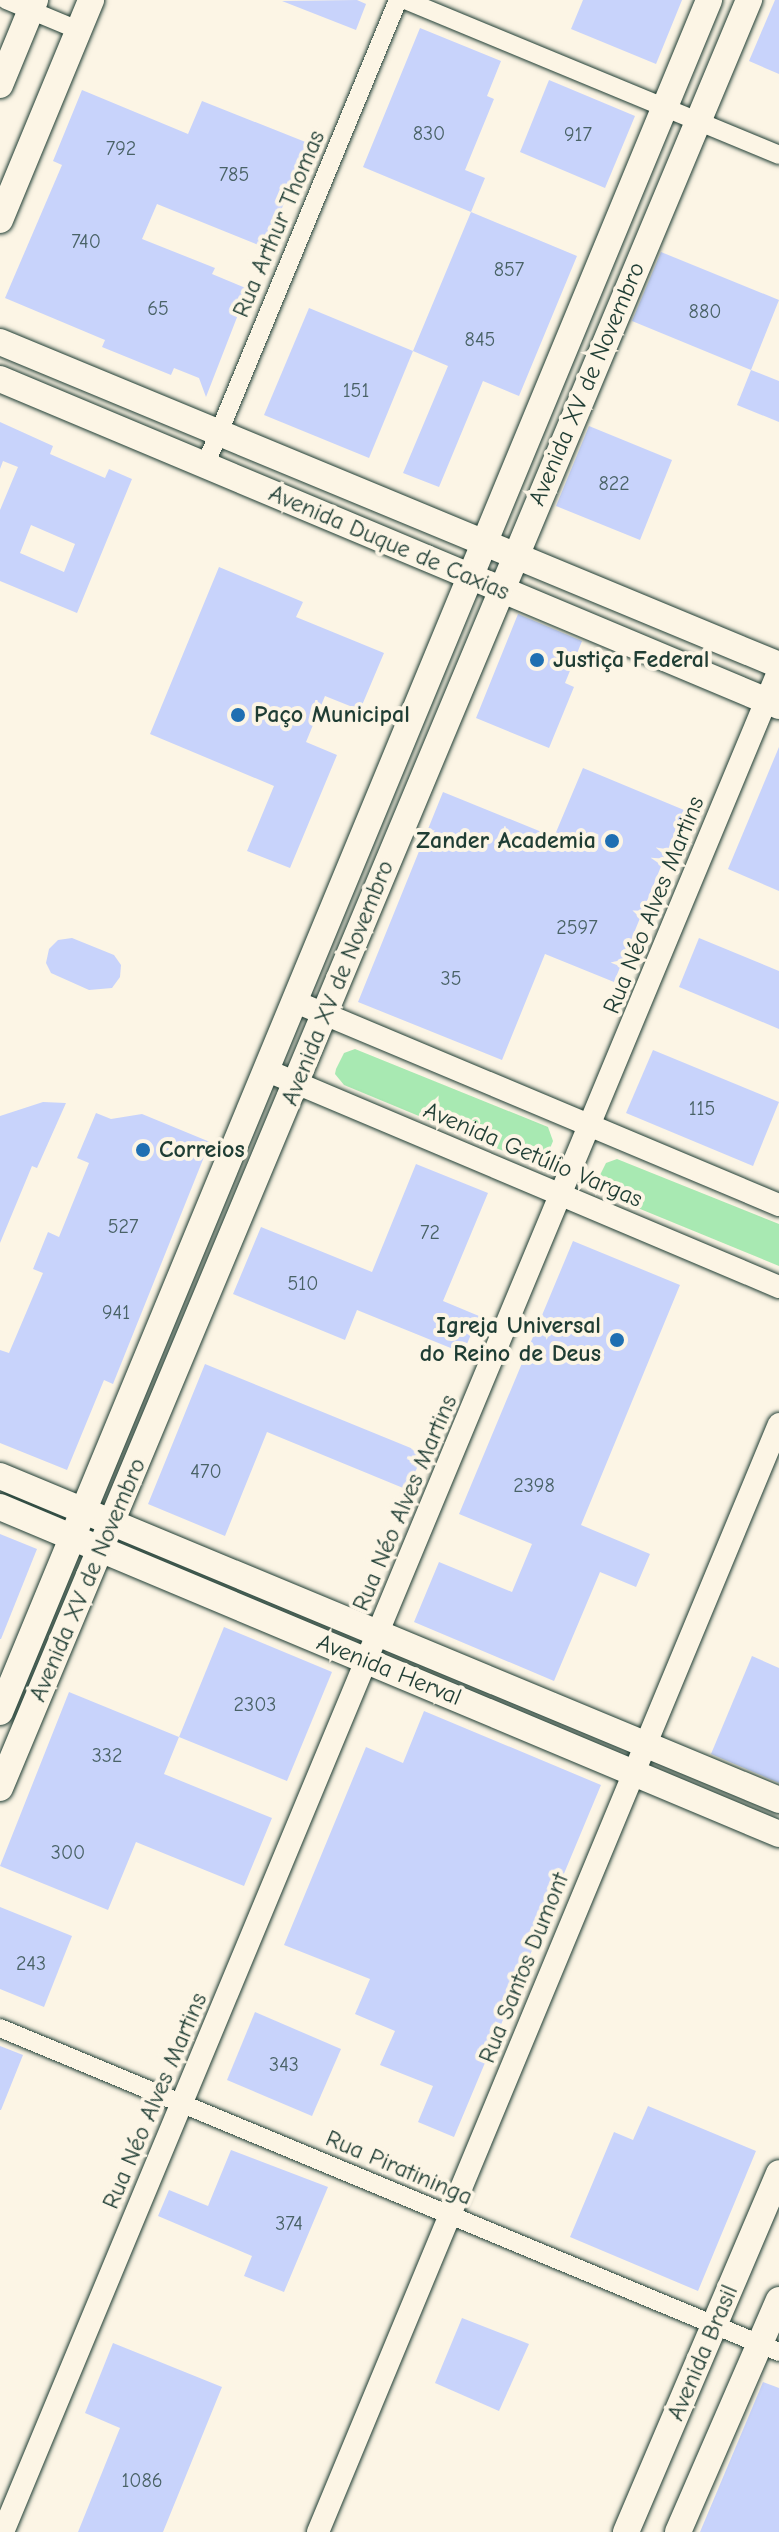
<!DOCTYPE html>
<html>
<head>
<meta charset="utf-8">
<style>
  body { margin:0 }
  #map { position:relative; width:779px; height:2532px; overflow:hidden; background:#fcf5e5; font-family:"Comic Neue",sans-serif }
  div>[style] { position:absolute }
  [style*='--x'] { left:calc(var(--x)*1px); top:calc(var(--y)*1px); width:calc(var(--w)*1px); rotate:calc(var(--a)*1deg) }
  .green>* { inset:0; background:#a8e9b2 }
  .building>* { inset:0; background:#c8d3fb }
  .roads { filter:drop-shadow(0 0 2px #1f3d34) drop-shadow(0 0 2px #1f3d34) }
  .minor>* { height:18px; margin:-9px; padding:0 9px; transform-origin:9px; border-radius:9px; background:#fcf5e5 }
  .tertiary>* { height:22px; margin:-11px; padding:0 11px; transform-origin:11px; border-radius:11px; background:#fcf5e5 }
  .secondary>* { height:26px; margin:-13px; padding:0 13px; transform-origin:13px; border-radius:13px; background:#fcf5e5 }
  .dots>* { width:22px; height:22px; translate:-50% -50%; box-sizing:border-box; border:4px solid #fcf5e5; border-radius:50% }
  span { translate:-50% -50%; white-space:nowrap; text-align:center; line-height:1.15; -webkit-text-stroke:8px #fcf5e5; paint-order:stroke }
  .number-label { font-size:20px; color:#496266 }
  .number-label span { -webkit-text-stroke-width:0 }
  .street-label { font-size:24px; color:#1f3d34 }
  .poi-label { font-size:24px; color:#1f3d34; font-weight:700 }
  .left { translate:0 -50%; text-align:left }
  .right { translate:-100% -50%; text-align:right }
</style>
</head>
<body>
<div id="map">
  <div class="green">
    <i style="clip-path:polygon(355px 1049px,548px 1127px,553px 1141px,549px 1151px,544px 1160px,535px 1164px,344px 1085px,335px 1074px,336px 1069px,344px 1053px)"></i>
    <i style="clip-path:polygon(617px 1159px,779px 1224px,779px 1266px,606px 1195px,600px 1189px,598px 1179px,606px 1163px)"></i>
  </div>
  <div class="building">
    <i style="clip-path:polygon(357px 0,366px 4px,356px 30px,282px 1px)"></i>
    <i style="clip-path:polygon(583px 0,682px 0,656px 64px,571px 29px)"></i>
    <i style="clip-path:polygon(775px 0,779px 0,779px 74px,749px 61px)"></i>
    <i style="clip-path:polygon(420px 28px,501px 61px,487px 96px,494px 99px,465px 170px,485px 178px,471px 212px,363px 167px)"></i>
    <i style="clip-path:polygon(549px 80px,635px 116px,605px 188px,520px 152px)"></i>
    <i style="clip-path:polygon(82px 90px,188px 134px,202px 101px,308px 143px,266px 248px,157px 204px,142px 239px,215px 268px,212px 274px,248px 289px,206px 397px,199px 378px,174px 368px,171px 375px,102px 347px,105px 340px,5px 298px,62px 165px,53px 161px)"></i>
    <i style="clip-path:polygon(471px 212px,577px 256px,519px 396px,483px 381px,439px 487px,403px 473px,448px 366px,413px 351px)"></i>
    <i style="clip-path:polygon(661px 252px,779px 300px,751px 370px,632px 321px)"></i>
    <i style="clip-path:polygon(309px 308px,413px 351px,369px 458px,264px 415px)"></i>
    <i style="clip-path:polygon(751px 370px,779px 381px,779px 422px,737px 405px)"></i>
    <i style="clip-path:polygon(evenodd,0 422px,53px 446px,50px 454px,105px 478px,109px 469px,132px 479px,77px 613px,0 581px,0 510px,18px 467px,3px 461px,0 469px,0 422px,31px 525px,75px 544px,64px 572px,20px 553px,31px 525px)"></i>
    <i style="clip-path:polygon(589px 426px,672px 460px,640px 540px,556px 506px)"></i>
    <i style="clip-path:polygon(219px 567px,303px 602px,296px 617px,384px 653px,360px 710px,325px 696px,306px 742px,337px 755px,290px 868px,247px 851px,274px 786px,150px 734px)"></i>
    <i style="clip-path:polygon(518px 614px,582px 641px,565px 683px,574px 687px,549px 748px,476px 718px)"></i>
    <i style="clip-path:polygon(779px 747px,779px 891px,728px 869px)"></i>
    <i style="clip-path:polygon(583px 768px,684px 810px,614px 982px,545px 954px,502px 1060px,358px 1002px,443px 792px,554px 837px)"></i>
    <i style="clip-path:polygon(72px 938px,114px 955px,121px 965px,120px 977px,112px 988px,89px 990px,51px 973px,46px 963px,49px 949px,58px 940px)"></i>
    <i style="clip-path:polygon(699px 938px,779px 971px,779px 1029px,679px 987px)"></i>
    <i style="clip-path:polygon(653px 1050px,779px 1102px,753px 1166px,626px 1113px)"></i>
    <i style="clip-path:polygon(43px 1102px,66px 1103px,37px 1168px,32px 1166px,0 1243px,0 1116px)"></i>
    <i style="clip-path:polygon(96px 1113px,111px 1119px,142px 1114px,210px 1142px,113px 1384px,104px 1380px,67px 1470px,0 1443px,0 1350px,9px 1353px,43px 1273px,33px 1269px,48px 1232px,59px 1237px,89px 1163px,77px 1158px)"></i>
    <i style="clip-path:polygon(416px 1164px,488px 1193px,443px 1301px,479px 1316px,463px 1353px,357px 1310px,345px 1340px,233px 1294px,261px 1227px,372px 1272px)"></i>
    <i style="clip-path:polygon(573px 1241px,680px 1285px,581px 1525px,650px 1554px,636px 1587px,600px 1572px,554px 1681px,414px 1622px,439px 1562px,512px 1592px,532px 1544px,459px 1514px)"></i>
    <i style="clip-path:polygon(205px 1364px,423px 1453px,408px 1490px,267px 1432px,225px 1536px,148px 1504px)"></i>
    <i style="clip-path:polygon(0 1534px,37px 1549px,1px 1639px,0 1639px)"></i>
    <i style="clip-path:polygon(224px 1627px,332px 1672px,287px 1781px,179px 1737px)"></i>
    <i style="clip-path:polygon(752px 1656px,779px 1668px,779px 1783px,711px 1754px)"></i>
    <i style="clip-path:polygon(69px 1692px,179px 1737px,164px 1774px,272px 1818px,244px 1886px,136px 1842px,108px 1910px,0 1866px)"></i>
    <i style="clip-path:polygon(424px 1711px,601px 1785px,454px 2137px,418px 2122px,433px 2086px,380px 2065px,395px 2031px,355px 2014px,370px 1979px,284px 1945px,366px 1747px,403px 1763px)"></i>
    <i style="clip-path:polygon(0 1907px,72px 1936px,44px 2007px,0 1989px)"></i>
    <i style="clip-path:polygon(255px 2012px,341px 2049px,312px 2116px,227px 2080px)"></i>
    <i style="clip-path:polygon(0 2046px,23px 2055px,1px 2110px,0 2110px)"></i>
    <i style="clip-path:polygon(648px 2106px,756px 2151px,698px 2291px,570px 2237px,614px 2132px,633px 2140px)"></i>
    <i style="clip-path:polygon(231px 2150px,328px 2187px,284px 2292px,244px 2276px,252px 2256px,158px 2216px,169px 2190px,208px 2206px)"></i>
    <i style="clip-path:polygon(462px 2318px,529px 2344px,499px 2411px,435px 2383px)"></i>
    <i style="clip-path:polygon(113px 2343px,222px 2387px,163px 2532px,78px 2532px,120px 2428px,85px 2413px)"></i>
    <i style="clip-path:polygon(763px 2382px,779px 2388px,779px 2532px,700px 2532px)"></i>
  </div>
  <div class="roads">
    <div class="minor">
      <i style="--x:6;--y:0;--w:78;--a:22.6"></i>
      <i style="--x:405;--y:0;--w:405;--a:22.5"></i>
      <i style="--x:205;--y:466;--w:504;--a:-67.5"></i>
      <i style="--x:0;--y:2028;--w:844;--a:22.58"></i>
    </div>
    <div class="tertiary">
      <i style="--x:296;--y:1002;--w:524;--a:22.8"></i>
      <i style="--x:268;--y:1071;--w:555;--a:22.91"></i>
      <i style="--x:3;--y:2532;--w:2017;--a:-67.38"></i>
      <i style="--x:318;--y:2532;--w:1200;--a:-67.41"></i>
    </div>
    <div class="secondary">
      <i style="--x:0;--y:85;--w:92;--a:-67.6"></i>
      <i style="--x:0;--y:220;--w:238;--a:-67.5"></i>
      <i style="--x:0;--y:342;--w:843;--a:22.52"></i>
      <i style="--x:0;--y:379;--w:845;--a:22.77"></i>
      <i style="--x:0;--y:1476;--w:844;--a:22.58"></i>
      <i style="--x:0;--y:1507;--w:845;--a:22.77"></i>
      <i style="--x:0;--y:1712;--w:1853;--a:-67.5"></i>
      <i style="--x:0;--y:1788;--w:1939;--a:-67.27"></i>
      <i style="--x:626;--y:2532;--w:390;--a:-66.9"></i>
      <i style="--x:678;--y:2532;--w:253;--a:-66.5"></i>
    </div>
  </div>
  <div class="dots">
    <i style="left:537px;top:660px;background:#1f6fb2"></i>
    <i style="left:238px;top:715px;background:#1f6fb2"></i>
    <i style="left:612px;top:841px;background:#1f6fb2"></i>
    <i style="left:143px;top:1150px;background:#1f6fb2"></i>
    <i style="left:617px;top:1340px;background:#1f6fb2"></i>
  </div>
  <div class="number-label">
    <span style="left:429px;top:133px">830</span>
    <span style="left:578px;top:134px">917</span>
    <span style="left:121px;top:148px">792</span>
    <span style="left:234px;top:174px">785</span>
    <span style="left:86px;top:241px">740</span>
    <span style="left:509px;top:269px">857</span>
    <span style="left:158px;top:308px">65</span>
    <span style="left:705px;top:311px">880</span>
    <span style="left:480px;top:339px">845</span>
    <span style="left:356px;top:390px">151</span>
    <span style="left:614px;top:483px">822</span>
    <span style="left:577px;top:927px">2597</span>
    <span style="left:451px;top:978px">35</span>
    <span style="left:702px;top:1108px">115</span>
    <span style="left:123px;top:1226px">527</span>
    <span style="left:430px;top:1232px">72</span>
    <span style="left:303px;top:1283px">510</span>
    <span style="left:116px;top:1312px">941</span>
    <span style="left:206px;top:1471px">470</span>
    <span style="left:534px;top:1485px">2398</span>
    <span style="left:255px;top:1704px">2303</span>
    <span style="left:107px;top:1755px">332</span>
    <span style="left:68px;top:1852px">300</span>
    <span style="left:31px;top:1963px">243</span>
    <span style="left:284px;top:2064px">343</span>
    <span style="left:289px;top:2223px">374</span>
    <span style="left:142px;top:2480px">1086</span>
  </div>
  <div class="street-label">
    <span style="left:279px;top:224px;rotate:-67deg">Rua Arthur Thomas</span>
    <span style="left:587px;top:384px;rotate:-67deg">Avenida XV de Novembro</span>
    <span style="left:389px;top:543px;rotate:23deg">Avenida Duque de Caxias</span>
    <span style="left:654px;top:905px;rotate:-68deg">Rua Néo Alves Martins</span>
    <span style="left:338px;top:983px;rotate:-68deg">Avenida XV de Novembro</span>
    <span style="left:533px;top:1155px;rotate:23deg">Avenida Getúlio Vargas</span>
    <span style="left:405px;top:1503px;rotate:-67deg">Rua Néo Alves Martins</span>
    <span style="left:88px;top:1580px;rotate:-67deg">Avenida XV de Novembro</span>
    <span style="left:389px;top:1670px;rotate:22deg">Avenida Herval</span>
    <span style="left:524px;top:1968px;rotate:-68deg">Rua Santos Dumont</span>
    <span style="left:155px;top:2101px;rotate:-67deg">Rua Néo Alves Martins</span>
    <span style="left:399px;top:2168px;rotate:23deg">Rua Piratininga</span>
    <span style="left:703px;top:2353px;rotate:-67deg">Avenida Brasil</span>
  </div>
  <div class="poi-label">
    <span class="left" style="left:553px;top:660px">Justiça Federal</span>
    <span class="left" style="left:254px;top:715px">Paço Municipal</span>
    <span class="right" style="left:596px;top:841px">Zander Academia</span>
    <span class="left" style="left:159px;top:1150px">Correios</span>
    <span class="right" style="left:601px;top:1340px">Igreja Universal<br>do Reino de Deus</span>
  </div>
</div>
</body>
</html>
